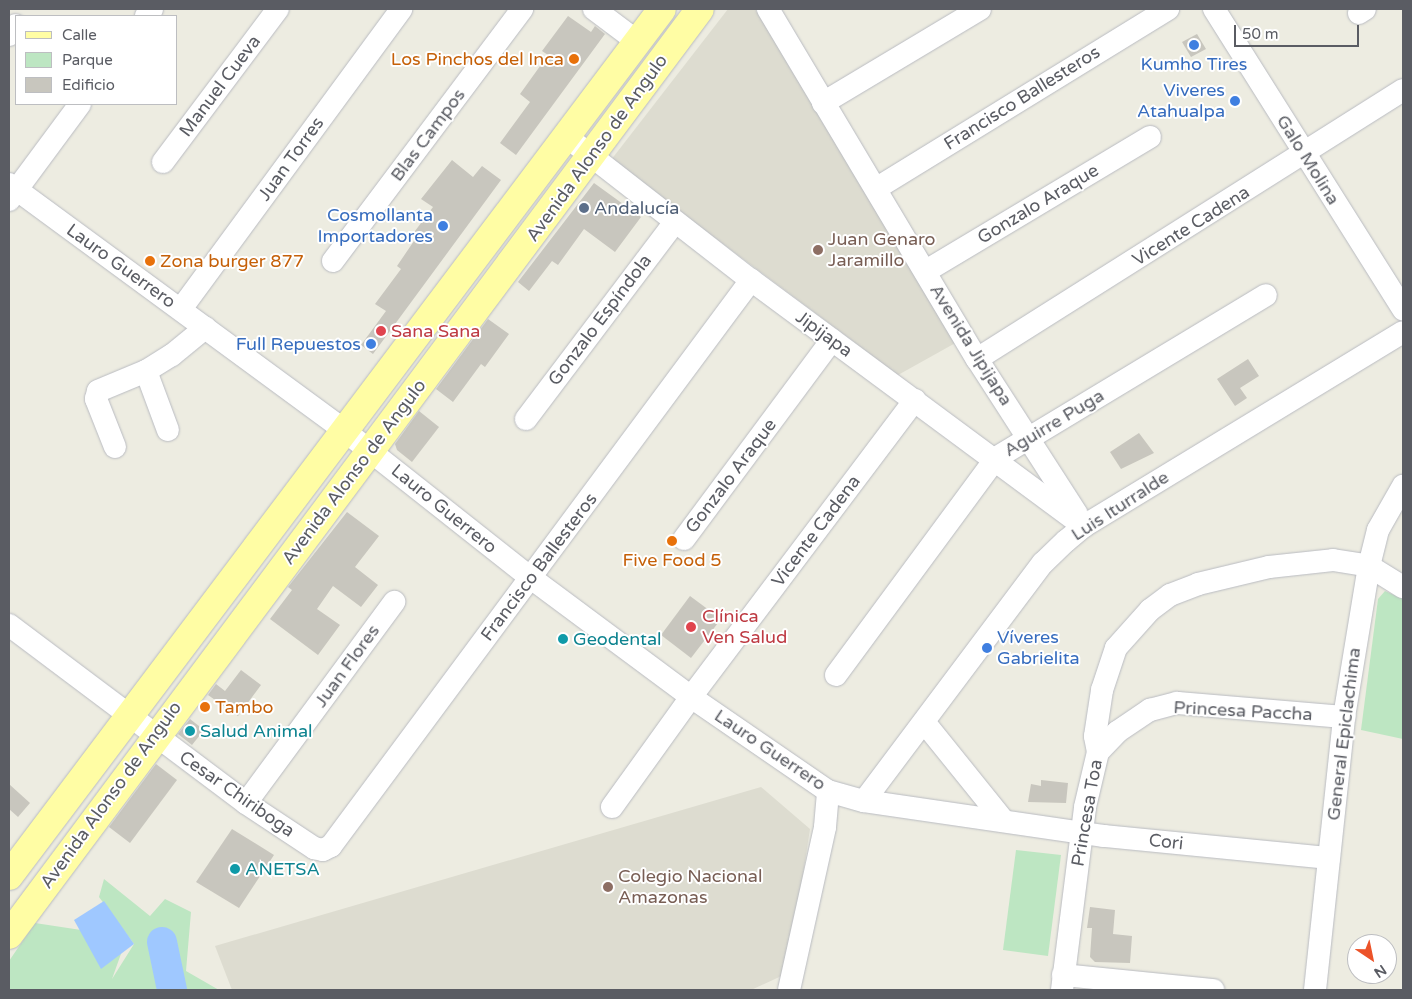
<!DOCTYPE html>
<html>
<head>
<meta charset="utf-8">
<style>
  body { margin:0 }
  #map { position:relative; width:1412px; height:999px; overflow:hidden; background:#edece1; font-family:"Varela Round",sans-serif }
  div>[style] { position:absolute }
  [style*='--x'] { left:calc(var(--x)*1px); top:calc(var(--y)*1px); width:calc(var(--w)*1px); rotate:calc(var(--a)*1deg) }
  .education>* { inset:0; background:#dddcd0 }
  .green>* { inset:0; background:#bde6c2 }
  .water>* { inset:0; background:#9fc8ff }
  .river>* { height:30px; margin:-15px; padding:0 15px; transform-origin:15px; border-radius:15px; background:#9fc8ff }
  .building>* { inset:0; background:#c8c6be }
  .roads { filter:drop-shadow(0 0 1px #b9bbc1) drop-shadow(0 0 1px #b9bbc1) }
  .minor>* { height:22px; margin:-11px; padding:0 11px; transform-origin:11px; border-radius:11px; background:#fff }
  .major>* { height:28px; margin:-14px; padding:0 14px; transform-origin:14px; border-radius:14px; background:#fffda4 }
  .dots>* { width:14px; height:14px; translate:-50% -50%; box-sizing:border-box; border:2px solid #fff; border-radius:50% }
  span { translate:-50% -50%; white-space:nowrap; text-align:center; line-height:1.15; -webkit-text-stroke:4px #fff; paint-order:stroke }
  .food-label { font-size:18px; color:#c56008 }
  .right { translate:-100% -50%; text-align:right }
  .left { translate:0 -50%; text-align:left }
  .shop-label { font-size:18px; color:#366cbe }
  .street-label { font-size:18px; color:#5a5c63 }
  .service-label { font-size:18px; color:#4e5e75 }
  .education-label { font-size:18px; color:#785e54 }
  .health-label { font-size:18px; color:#be3a42 }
  .culture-label { font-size:18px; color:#0d838f }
  .frame { position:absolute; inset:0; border:10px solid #5a5c63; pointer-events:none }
  .legend { position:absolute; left:15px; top:15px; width:162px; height:90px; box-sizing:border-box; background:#fff; border:1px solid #bdbec1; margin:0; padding:6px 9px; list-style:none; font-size:15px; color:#5a5c63 }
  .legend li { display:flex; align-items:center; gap:10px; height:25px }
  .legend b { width:25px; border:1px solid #bdbec1 }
  .north { position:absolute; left:1347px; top:934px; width:50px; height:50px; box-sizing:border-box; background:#fff; border:1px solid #bdbec1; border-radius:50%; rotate:146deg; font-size:14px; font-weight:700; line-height:20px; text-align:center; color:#5a5c63 }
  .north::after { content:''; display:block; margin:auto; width:18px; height:22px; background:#ec5329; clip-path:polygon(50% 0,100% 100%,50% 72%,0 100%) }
  .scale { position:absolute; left:1234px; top:25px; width:125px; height:22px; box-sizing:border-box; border:2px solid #5a5c63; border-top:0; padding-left:6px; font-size:15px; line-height:18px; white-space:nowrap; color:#5a5c63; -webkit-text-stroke:4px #fff; paint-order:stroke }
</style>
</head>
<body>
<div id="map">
  <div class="education">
    <i style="clip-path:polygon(728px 9px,755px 9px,959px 341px,898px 375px,611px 160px)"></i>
    <i style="clip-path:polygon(761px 787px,810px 829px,788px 973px,751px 990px,232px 990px,215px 946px)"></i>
  </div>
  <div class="green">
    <i style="clip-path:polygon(1385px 591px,1403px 599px,1403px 739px,1361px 730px,1378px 599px)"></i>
    <i style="clip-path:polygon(1016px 850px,1061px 855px,1048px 956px,1003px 950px)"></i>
    <i style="clip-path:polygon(104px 879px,150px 916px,165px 899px,191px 912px,186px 971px,219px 990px,9px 990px,9px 961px,35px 923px,127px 937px,112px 979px,134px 944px,99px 897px)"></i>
  </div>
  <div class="water">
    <i style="clip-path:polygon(104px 901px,134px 944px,101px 969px,74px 920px)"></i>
  </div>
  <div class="river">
    <i style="--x:162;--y:942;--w:49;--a:78.2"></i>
  </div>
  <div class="building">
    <i style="clip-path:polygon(568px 16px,591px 32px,595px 26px,605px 34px,516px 155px,500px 143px,530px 102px,520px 94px,548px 55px,542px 51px)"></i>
    <i style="clip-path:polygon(1197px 34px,1206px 49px,1191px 57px,1182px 42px)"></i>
    <i style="clip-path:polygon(452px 160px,473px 177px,482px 166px,501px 180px,373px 354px,361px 345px,386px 311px,375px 304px,401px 269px,397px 266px,416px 238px,412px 235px,433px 207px,421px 199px)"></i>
    <i style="clip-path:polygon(594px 183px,641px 217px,615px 252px,584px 229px,558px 265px,552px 261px,529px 291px,518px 282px)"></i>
    <i style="clip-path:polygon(488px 319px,509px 334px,485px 367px,481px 364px,453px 402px,436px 389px)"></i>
    <i style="clip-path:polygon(1248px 359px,1259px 376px,1240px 388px,1247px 398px,1235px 406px,1217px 379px)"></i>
    <i style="clip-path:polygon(419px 411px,439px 427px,412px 462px,397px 450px,395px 444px)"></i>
    <i style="clip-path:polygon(1139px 433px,1154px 453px,1121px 469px,1110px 452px)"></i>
    <i style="clip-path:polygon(347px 512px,379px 536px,355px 567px,378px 585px,361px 607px,333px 586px,317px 609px,340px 625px,318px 655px,270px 619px,292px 590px,288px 587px)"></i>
    <i style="clip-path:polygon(690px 596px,721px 619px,691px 658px,661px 635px)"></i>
    <i style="clip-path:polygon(241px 670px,261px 685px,238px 716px,208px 695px,216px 684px,225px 691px)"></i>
    <i style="clip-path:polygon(190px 719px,204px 730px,192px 745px,178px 734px)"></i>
    <i style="clip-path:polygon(156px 764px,177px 780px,130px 843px,109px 827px)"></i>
    <i style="clip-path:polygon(1041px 780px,1068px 783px,1066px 803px,1028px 802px,1031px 784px,1041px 786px)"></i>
    <i style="clip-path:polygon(9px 784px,30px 803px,18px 817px,9px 809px)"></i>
    <i style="clip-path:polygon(232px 829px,274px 855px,239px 908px,196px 882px)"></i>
    <i style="clip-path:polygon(1090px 907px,1115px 910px,1113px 934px,1132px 936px,1130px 963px,1095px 962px,1090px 957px,1092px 928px,1087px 928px)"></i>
  </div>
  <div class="roads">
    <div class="minor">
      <i style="--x:594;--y:9;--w:55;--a:36.9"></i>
      <i style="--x:768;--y:9;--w:408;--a:59.2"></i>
      <i style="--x:977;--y:359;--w:184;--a:57.2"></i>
      <i style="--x:1214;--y:9;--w:355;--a:57.8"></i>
      <i style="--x:1359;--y:13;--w:7;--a:-34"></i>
      <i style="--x:146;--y:16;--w:9;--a:-49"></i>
      <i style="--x:9;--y:35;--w:12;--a:-55"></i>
      <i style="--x:823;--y:103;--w:183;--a:-30.9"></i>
      <i style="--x:567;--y:137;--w:233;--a:37.9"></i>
      <i style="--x:751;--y:280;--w:414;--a:36.5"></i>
      <i style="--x:163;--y:162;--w:191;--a:-53.1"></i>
      <i style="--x:9;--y:184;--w:418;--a:36.3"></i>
      <i style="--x:346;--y:432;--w:236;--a:38.3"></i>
      <i style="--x:531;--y:578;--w:199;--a:36.6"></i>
      <i style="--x:691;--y:697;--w:166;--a:34.5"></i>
      <i style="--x:828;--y:791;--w:37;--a:16"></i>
      <i style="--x:864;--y:801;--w:243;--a:8.3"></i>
      <i style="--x:1104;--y:836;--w:226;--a:5.6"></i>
      <i style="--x:877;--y:188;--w:342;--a:-31.6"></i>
      <i style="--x:9;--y:200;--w:119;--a:-53.5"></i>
      <i style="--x:333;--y:261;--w:315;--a:-53.1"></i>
      <i style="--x:926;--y:271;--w:261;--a:-30.9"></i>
      <i style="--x:181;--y:309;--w:372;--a:-53.7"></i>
      <i style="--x:977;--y:359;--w:504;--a:-32.27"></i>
      <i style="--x:146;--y:371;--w:63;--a:69.6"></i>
      <i style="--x:526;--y:419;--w:247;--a:-52.9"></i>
      <i style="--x:115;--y:447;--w:52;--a:-111.6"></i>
      <i style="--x:96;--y:399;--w:8;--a:-76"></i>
      <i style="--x:98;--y:391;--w:52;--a:-22.6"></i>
      <i style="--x:146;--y:371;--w:31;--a:-32"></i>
      <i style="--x:172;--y:355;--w:43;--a:-39.3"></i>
      <i style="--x:684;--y:539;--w:248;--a:-53.4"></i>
      <i style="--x:9;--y:625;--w:296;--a:36.9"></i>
      <i style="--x:246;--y:803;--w:82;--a:33.5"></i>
      <i style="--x:314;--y:848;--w:9;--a:13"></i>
      <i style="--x:323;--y:850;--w:9;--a:-27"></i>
      <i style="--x:331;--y:846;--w:705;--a:-53.42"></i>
      <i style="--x:836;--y:675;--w:270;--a:-53.6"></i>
      <i style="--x:996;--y:458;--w:315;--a:-31.1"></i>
      <i style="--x:924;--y:722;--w:127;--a:51.1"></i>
      <i style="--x:1098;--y:752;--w:28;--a:-46"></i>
      <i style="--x:1117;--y:732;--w:40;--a:-34"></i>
      <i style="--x:1150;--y:710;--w:28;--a:-15"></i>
      <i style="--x:1177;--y:703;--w:168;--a:4.8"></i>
      <i style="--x:864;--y:801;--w:298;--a:-53.1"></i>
      <i style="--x:1043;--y:563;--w:32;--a:-44"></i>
      <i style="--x:1066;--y:541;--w:23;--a:-40"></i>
      <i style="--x:1084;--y:526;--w:373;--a:-31.3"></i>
      <i style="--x:246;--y:803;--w:250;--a:-53.6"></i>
      <i style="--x:612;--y:807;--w:135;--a:-54.3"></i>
      <i style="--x:691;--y:697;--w:372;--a:-53"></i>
      <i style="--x:1063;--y:975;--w:151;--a:5.7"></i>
      <i style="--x:789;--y:990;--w:167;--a:-77.5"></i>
      <i style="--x:825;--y:827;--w:36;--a:-85"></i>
      <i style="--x:1062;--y:990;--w:184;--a:-82.8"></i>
      <i style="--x:1085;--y:807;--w:57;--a:-76.7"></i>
      <i style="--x:1098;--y:752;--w:16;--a:-101"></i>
      <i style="--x:1095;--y:736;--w:47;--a:-81.3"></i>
      <i style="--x:1102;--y:690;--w:44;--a:-71.6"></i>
      <i style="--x:1116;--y:648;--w:51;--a:-48.2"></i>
      <i style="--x:1150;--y:610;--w:25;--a:-37"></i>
      <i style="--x:1170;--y:595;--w:30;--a:-21"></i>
      <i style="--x:1198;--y:584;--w:73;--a:-13.5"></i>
      <i style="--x:1269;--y:567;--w:64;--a:-6.2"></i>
      <i style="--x:1333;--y:560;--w:36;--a:9"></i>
      <i style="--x:1369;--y:566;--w:40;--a:32"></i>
      <i style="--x:1315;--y:990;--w:275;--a:-83.9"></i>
      <i style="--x:1344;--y:717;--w:153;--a:-80.6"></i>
      <i style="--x:1369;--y:566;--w:37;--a:-76"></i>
      <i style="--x:1378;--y:530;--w:51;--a:-60.4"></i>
    </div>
    <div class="major">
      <i style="--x:9;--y:876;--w:1085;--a:-53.01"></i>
      <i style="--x:9;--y:935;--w:1155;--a:-53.27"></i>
    </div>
  </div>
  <div class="dots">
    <i style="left:1194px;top:45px;background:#3f7fe0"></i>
    <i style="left:574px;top:59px;background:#e8710a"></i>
    <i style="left:1235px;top:101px;background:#3f7fe0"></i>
    <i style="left:584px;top:208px;background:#5c6f8a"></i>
    <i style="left:443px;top:226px;background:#3f7fe0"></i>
    <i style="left:818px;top:250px;background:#8d6e63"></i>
    <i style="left:150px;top:261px;background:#e8710a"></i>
    <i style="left:381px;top:331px;background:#e0444e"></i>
    <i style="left:371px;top:344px;background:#3f7fe0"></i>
    <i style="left:672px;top:541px;background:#e8710a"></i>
    <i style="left:691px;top:627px;background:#e0444e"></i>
    <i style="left:563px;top:639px;background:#0f9aa8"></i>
    <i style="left:987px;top:648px;background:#3f7fe0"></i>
    <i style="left:205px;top:707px;background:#e8710a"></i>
    <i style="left:190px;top:731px;background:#0f9aa8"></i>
    <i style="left:235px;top:869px;background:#0f9aa8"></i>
    <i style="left:608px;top:887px;background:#8d6e63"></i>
  </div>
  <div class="food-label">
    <span class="right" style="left:564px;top:59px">Los Pinchos del Inca</span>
    <span class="left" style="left:160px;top:261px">Zona burger 877</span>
    <span style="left:672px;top:560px">Five Food 5</span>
    <span class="left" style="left:215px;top:707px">Tambo</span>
  </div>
  <div class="shop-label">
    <span style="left:1194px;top:64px">Kumho Tires</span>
    <span class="right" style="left:1225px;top:101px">Viveres<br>Atahualpa</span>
    <span class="right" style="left:433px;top:226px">Cosmollanta<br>Importadores</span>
    <span class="right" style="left:361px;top:344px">Full Repuestos</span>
    <span class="left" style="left:997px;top:648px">Víveres<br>Gabrielita</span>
  </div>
  <div class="street-label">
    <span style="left:220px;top:86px;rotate:-53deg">Manuel Cueva</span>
    <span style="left:1022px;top:98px;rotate:-32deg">Francisco Ballesteros</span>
    <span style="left:428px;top:135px;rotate:-53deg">Blas Campos</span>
    <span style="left:597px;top:148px;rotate:-54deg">Avenida Alonso de Angulo</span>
    <span style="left:291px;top:159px;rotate:-54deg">Juan Torres</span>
    <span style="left:1308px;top:160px;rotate:58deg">Galo Molina</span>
    <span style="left:1038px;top:204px;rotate:-31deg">Gonzalo Araque</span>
    <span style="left:1191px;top:226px;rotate:-32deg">Vicente Cadena</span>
    <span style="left:121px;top:266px;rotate:36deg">Lauro Guerrero</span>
    <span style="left:600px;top:320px;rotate:-53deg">Gonzalo Espíndola</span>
    <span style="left:824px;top:334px;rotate:36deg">Jipijapa</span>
    <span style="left:971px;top:345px;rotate:58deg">Avenida Jipijapa</span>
    <span style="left:1054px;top:423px;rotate:-31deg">Aguirre Puga</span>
    <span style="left:354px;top:472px;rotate:-53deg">Avenida Alonso de Angulo</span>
    <span style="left:731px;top:476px;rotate:-53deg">Gonzalo Araque</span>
    <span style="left:1120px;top:506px;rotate:-33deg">Luis Iturralde</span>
    <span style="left:444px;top:509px;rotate:39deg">Lauro Guerrero</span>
    <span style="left:816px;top:531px;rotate:-53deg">Vicente Cadena</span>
    <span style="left:539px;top:567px;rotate:-53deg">Francisco Ballesteros</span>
    <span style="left:347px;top:666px;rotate:-54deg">Juan Flores</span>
    <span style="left:1243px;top:711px;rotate:3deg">Princesa Paccha</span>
    <span style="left:1344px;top:734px;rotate:-83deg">General Epiclachima</span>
    <span style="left:770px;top:750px;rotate:34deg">Lauro Guerrero</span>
    <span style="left:237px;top:794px;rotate:35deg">Cesar Chiriboga</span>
    <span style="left:111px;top:795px;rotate:-54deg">Avenida Alonso de Angulo</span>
    <span style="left:1087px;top:813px;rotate:-80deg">Princesa Toa</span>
    <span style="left:1166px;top:842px;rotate:6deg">Cori</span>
  </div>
  <div class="service-label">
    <span class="left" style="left:594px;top:208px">Andalucía</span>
  </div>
  <div class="education-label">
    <span class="left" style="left:828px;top:250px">Juan Genaro<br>Jaramillo</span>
    <span class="left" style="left:618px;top:887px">Colegio Nacional<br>Amazonas</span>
  </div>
  <div class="health-label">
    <span class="left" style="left:391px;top:331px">Sana Sana</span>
    <span class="left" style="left:702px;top:627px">Clínica<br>Ven Salud</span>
  </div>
  <div class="culture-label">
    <span class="left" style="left:573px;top:639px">Geodental</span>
    <span class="left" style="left:200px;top:731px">Salud Animal</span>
    <span class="left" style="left:245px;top:869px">ANETSA</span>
  </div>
  <div class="frame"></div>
  <ul class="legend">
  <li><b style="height:6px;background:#fffda4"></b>Calle</li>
  <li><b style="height:14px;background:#bde6c2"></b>Parque</li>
  <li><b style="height:14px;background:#c8c6be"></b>Edificio</li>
  </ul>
  <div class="north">N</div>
  <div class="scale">50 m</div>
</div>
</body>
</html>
